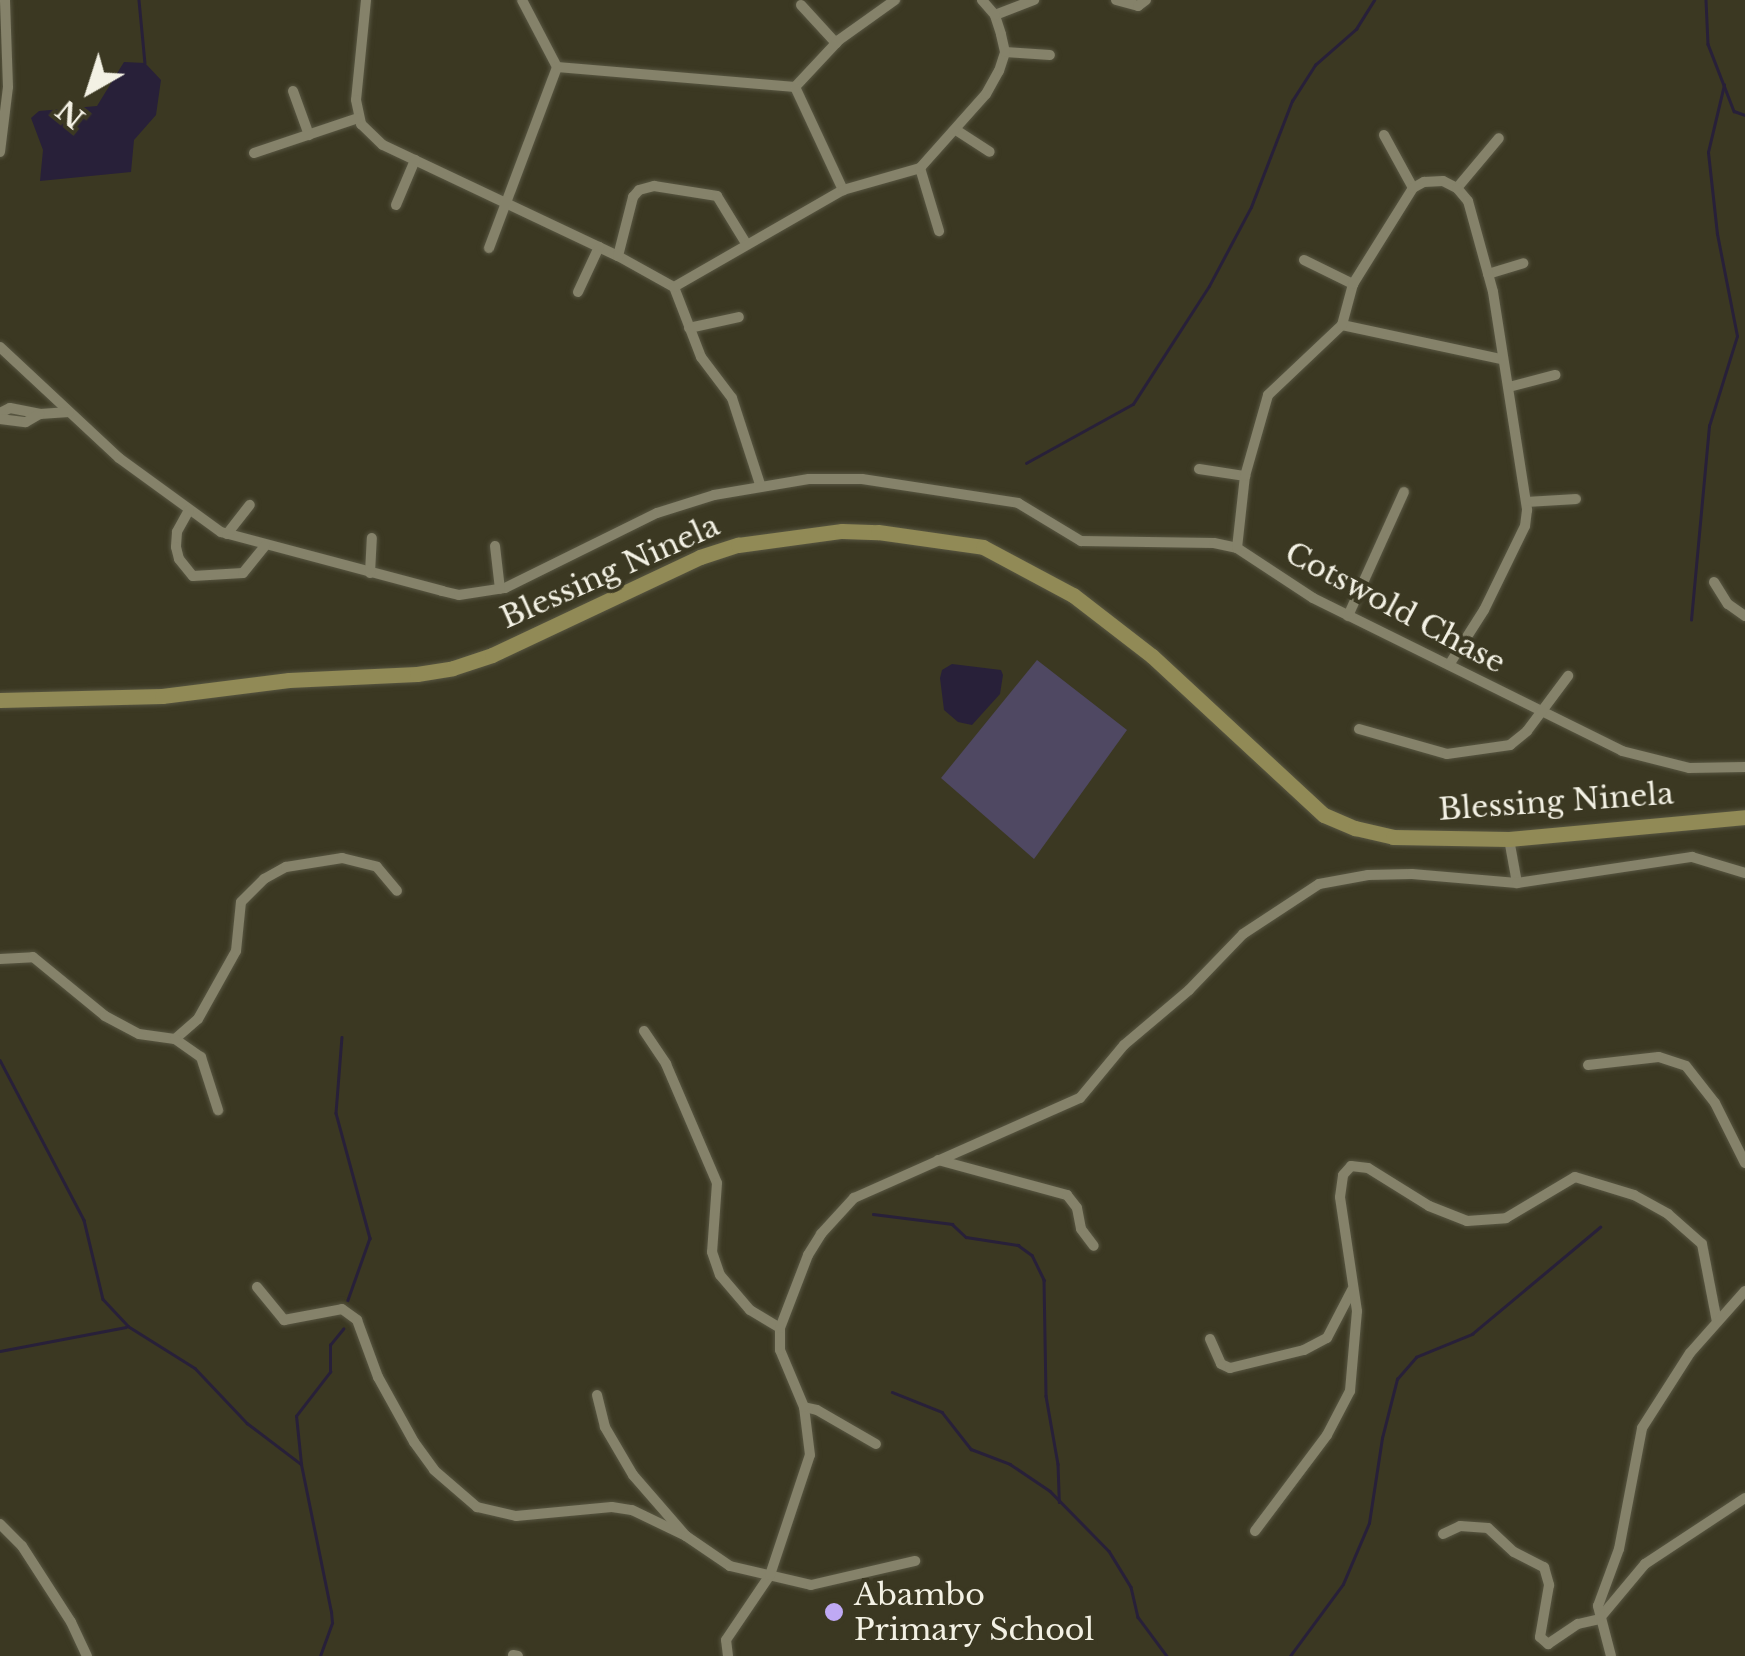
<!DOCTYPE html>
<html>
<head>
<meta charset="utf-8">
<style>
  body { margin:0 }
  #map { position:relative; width:1745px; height:1656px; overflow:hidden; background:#3b3822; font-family:"Libre Baskerville",serif }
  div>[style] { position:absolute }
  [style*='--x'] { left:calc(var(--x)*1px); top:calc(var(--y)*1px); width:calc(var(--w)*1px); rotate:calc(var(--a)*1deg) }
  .green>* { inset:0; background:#4f4862 }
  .water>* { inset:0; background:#282039 }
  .stream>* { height:2.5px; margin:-1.25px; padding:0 1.25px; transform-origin:1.25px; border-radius:1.25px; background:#282039 }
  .roads { filter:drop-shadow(0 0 2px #585642) drop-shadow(0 0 2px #585642) }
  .street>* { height:10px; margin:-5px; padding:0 5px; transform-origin:5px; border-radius:5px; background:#85826a }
  .secondary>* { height:15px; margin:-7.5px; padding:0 7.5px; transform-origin:7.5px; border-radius:7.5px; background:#918a56 }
  .dots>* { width:28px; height:28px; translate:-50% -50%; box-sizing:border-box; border:5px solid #3b3822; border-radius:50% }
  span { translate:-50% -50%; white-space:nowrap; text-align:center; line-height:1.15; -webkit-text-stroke:8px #3b3822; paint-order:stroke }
  .street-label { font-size:30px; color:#f3f1e4 }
  .poi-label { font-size:30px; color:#f3f1e4 }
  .left { translate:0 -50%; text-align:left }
  .north { position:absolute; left:40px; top:40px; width:100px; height:100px; -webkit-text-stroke:8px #3b3822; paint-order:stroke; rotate:219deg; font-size:28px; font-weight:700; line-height:40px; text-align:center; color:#f3f1e4 }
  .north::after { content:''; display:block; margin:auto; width:35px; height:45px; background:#f3f1e4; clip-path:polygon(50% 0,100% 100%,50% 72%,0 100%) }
</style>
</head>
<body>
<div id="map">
  <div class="green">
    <i style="clip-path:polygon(1037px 660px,1127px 730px,1034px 859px,941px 778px)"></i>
  </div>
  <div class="water">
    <i style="clip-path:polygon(124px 62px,145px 63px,161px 80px,156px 115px,134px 140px,131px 172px,40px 181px,43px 150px,31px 118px,39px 111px,97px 106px)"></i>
    <i style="clip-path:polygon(952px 664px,1001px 670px,1003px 675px,1000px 694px,972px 725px,958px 722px,944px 710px,940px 678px,942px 670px)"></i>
  </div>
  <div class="stream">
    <i style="--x:139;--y:0;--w:63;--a:84.6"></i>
    <i style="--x:1706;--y:0;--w:44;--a:87.4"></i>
    <i style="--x:1708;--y:44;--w:72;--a:68.8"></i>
    <i style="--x:1734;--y:111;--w:12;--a:20"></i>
    <i style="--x:1026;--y:463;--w:122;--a:-28.9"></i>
    <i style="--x:1133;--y:404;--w:140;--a:-57.2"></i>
    <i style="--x:1209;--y:286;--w:89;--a:-62"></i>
    <i style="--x:1251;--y:207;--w:114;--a:-68.9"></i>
    <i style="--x:1292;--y:101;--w:43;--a:-57.4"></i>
    <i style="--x:1315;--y:65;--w:55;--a:-41.3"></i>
    <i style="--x:1356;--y:29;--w:34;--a:-58"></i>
    <i style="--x:1691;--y:620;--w:195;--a:-84.7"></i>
    <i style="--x:1709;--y:426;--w:94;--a:-72.7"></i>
    <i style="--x:1737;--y:336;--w:104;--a:-101.1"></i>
    <i style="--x:1717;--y:234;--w:82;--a:-96.3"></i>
    <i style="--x:1708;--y:152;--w:69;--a:-76.6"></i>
    <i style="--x:342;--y:1037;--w:76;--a:94.5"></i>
    <i style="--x:336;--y:1113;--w:130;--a:74.8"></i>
    <i style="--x:370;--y:1238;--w:66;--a:109.5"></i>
    <i style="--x:0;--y:1060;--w:181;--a:62.3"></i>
    <i style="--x:84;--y:1220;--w:81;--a:76.5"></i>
    <i style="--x:103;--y:1299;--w:37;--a:47"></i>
    <i style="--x:128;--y:1326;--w:79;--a:32.1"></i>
    <i style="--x:195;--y:1368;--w:76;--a:46.6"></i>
    <i style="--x:247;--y:1423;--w:68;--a:37.2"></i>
    <i style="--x:873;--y:1214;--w:80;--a:7.2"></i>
    <i style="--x:952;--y:1224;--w:19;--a:43"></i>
    <i style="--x:966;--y:1237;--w:53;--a:8.7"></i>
    <i style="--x:1018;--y:1245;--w:17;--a:36"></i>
    <i style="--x:1032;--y:1255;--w:28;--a:64"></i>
    <i style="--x:1044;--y:1280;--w:116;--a:89"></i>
    <i style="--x:1046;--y:1396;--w:69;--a:80"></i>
    <i style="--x:1058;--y:1464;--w:38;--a:88"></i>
    <i style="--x:0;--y:1351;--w:128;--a:-10.8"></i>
    <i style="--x:892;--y:1392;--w:54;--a:21.8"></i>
    <i style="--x:942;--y:1412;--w:47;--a:51.9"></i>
    <i style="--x:971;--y:1449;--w:42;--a:21"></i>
    <i style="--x:1010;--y:1464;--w:48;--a:34"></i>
    <i style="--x:1050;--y:1491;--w:84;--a:45.5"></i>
    <i style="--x:1109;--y:1551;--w:42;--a:58.6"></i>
    <i style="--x:1131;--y:1587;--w:31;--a:77"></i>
    <i style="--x:1138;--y:1617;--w:49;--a:53.4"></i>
    <i style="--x:320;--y:1656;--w:35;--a:-70"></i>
    <i style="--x:332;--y:1623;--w:11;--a:-95"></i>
    <i style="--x:331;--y:1612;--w:151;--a:-101.5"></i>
    <i style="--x:301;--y:1464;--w:48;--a:-95.9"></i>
    <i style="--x:296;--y:1416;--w:56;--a:-52.3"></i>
    <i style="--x:330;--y:1372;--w:27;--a:-90"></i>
    <i style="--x:330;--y:1345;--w:21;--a:-51"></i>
    <i style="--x:1290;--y:1656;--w:89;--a:-53.6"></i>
    <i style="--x:1343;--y:1584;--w:66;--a:-66.9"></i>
    <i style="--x:1369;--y:1523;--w:86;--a:-81.3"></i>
    <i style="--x:1382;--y:1438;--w:61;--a:-75.7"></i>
    <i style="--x:1397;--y:1379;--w:29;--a:-49"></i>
    <i style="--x:1416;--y:1357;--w:61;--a:-22.3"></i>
    <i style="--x:1472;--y:1334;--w:167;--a:-39.9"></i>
  </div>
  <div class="roads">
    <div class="street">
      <i style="--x:366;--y:0;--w:100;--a:95.7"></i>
      <i style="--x:356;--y:100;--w:25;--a:78"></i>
      <i style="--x:361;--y:124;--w:30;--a:44"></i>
      <i style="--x:383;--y:145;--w:260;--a:25.3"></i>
      <i style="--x:618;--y:256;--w:64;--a:29"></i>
      <i style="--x:674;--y:287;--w:75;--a:68.9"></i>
      <i style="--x:701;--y:357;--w:51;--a:52.9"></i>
      <i style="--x:732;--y:398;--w:90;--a:72"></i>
      <i style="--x:522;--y:0;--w:76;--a:62.4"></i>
      <i style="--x:1116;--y:0;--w:23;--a:15"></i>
      <i style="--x:1138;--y:6;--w:10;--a:-37"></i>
      <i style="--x:801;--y:5;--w:52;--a:47.4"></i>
      <i style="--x:995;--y:15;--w:42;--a:-21"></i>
      <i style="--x:1005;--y:52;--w:45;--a:3.8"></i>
      <i style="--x:557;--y:67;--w:239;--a:4.8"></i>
      <i style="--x:795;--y:87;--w:64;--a:-46.9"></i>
      <i style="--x:839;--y:40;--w:69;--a:-35.5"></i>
      <i style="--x:795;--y:87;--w:114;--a:65"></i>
      <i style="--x:293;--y:91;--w:47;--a:70"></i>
      <i style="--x:956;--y:130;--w:40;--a:32.9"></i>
      <i style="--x:1384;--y:135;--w:60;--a:61.3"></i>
      <i style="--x:0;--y:152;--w:65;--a:-83"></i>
      <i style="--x:8;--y:87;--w:87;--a:-92"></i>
      <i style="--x:254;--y:153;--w:110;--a:-18.6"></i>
      <i style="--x:920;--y:168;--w:66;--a:73.2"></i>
      <i style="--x:1457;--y:188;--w:65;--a:-50"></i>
      <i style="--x:396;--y:205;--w:49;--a:-67.1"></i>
      <i style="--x:489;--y:248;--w:193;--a:-69.4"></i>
      <i style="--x:618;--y:256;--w:61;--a:-75.7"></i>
      <i style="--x:633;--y:197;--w:9;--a:-49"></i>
      <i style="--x:639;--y:190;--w:16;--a:-15"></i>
      <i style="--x:654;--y:186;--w:64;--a:9"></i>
      <i style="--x:717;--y:196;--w:57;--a:58.5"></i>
      <i style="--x:1304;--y:260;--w:55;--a:26.1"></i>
      <i style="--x:1488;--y:274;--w:37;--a:-17"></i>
      <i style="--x:674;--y:287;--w:195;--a:-29.9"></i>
      <i style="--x:843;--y:190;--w:80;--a:-15.9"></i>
      <i style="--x:920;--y:168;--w:99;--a:-48.3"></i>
      <i style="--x:986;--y:94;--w:26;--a:-61"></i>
      <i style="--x:999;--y:71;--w:20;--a:-72"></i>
      <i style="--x:1005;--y:52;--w:18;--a:-103"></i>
      <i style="--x:1001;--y:34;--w:20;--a:-108"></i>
      <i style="--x:995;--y:15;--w:20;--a:-131"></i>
      <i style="--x:578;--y:292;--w:50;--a:-65"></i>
      <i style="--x:1342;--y:325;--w:163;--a:12.1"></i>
      <i style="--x:689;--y:328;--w:51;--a:-12.4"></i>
      <i style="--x:0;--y:347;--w:163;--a:43"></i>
      <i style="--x:119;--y:458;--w:126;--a:36"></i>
      <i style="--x:221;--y:532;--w:229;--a:14.9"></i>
      <i style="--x:442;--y:591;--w:17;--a:13"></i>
      <i style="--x:459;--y:595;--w:47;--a:-8.7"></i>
      <i style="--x:505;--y:588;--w:169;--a:-26.3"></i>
      <i style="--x:657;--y:513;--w:60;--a:-17.5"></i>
      <i style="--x:714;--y:495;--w:96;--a:-9.6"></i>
      <i style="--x:809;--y:479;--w:53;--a:0"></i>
      <i style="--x:862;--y:479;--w:158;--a:8.7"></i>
      <i style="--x:1018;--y:503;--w:74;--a:31.1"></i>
      <i style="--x:1081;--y:541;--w:133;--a:0.9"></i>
      <i style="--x:1214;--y:543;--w:24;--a:12"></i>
      <i style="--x:1237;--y:548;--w:91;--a:33.3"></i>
      <i style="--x:1313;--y:598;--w:345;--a:26.3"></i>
      <i style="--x:1622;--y:751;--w:69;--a:14.2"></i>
      <i style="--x:1689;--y:768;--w:56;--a:-1"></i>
      <i style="--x:1509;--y:387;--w:48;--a:-14.6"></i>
      <i style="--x:0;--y:413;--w:11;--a:-27"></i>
      <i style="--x:10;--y:408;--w:31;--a:11"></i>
      <i style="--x:40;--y:414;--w:29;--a:-4"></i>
      <i style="--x:0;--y:419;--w:26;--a:7"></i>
      <i style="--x:26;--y:422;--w:16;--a:-30"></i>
      <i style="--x:1199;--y:469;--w:47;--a:8.7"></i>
      <i style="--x:1527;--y:502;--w:49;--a:-3.5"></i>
      <i style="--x:189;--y:510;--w:25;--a:119"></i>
      <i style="--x:177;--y:532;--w:15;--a:94"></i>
      <i style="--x:176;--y:547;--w:12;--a:76"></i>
      <i style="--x:179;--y:559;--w:22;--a:51"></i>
      <i style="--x:193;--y:576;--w:50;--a:-3.4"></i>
      <i style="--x:243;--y:573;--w:35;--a:-51"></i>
      <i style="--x:227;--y:534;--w:37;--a:-52"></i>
      <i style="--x:495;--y:546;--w:43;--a:83.4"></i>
      <i style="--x:1237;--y:548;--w:72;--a:-83.7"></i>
      <i style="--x:1245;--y:476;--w:84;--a:-74.1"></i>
      <i style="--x:1268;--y:395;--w:102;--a:-43.4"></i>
      <i style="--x:1342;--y:325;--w:42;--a:-75"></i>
      <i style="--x:1353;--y:284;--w:113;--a:-58"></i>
      <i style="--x:1413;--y:188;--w:13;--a:-29"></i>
      <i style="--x:1424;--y:182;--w:19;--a:-3"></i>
      <i style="--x:1443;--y:181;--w:16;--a:27"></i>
      <i style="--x:1457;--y:188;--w:17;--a:50"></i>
      <i style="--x:1468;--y:201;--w:94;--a:74.6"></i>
      <i style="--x:1493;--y:292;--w:221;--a:81.1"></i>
      <i style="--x:1527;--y:510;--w:16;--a:97"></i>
      <i style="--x:1525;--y:526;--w:93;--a:116"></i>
      <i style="--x:1484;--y:610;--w:65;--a:122.5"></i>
      <i style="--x:370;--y:573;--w:35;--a:-87"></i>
      <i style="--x:1714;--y:582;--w:26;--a:58"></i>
      <i style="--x:1728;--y:604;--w:21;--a:35"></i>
      <i style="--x:1348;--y:616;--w:136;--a:-65.7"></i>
      <i style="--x:1359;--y:729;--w:91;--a:15.9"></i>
      <i style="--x:1447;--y:754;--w:64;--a:-8.1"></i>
      <i style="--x:1510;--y:745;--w:22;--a:-39"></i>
      <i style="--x:1527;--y:731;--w:69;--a:-53.3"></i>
      <i style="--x:1509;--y:839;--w:45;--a:79.7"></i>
      <i style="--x:0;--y:959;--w:33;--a:-3"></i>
      <i style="--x:33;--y:957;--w:93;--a:39.3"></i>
      <i style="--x:105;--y:1016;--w:38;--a:28"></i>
      <i style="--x:139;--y:1034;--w:36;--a:8"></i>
      <i style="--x:175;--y:1039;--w:30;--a:-41"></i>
      <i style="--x:198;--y:1019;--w:78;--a:-60.8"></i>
      <i style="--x:236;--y:951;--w:49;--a:-84.2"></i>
      <i style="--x:241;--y:902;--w:33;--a:-45"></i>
      <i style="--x:264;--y:879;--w:25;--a:-29"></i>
      <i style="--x:286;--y:867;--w:57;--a:-9.1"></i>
      <i style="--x:342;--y:858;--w:36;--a:14"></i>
      <i style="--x:377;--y:867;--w:31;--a:50"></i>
      <i style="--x:644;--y:1031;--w:40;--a:56"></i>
      <i style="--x:666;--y:1064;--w:129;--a:66.8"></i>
      <i style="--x:717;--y:1183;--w:69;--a:94.1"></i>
      <i style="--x:712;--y:1252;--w:24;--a:71"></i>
      <i style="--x:720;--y:1275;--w:46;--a:49.4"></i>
      <i style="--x:750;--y:1310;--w:35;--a:31"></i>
      <i style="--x:175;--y:1039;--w:32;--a:35"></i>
      <i style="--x:201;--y:1057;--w:56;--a:72.2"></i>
      <i style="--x:1588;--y:1065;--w:71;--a:-6.4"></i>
      <i style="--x:1659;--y:1057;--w:28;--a:18"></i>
      <i style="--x:1686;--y:1066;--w:47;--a:51.9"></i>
      <i style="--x:1715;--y:1103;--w:67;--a:63.4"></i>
      <i style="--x:938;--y:1160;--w:134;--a:15.2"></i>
      <i style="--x:1067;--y:1195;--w:16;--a:52"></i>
      <i style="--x:1077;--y:1208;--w:21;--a:79"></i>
      <i style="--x:1081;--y:1229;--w:21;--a:53"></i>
      <i style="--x:257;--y:1287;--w:43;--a:50.7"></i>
      <i style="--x:284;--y:1320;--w:59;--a:-10.7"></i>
      <i style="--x:342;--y:1309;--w:19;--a:36"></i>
      <i style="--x:357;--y:1320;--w:61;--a:69.8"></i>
      <i style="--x:378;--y:1377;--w:74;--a:61"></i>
      <i style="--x:414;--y:1442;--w:34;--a:54"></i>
      <i style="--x:434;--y:1470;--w:57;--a:40.7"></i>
      <i style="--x:477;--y:1507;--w:40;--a:13"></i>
      <i style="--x:516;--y:1516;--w:96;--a:-5.4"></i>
      <i style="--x:612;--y:1507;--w:20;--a:9"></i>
      <i style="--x:632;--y:1510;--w:60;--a:25.7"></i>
      <i style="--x:686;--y:1536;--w:81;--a:-131"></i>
      <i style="--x:633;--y:1475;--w:56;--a:-120.3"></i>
      <i style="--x:605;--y:1427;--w:33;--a:-104"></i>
      <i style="--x:1210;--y:1339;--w:27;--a:66"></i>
      <i style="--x:1221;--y:1364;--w:10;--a:24"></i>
      <i style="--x:1230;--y:1368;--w:76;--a:-13.7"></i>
      <i style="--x:1304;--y:1350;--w:26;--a:-28"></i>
      <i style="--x:1327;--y:1338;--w:54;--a:-62.5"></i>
      <i style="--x:804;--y:1407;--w:13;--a:13"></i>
      <i style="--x:817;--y:1410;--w:68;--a:30"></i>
      <i style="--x:0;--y:1524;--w:31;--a:45"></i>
      <i style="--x:22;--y:1546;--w:90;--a:57.2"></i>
      <i style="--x:71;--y:1622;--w:38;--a:65"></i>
      <i style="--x:1255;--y:1531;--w:120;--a:-53.1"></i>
      <i style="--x:1327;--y:1435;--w:50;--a:-62.4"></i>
      <i style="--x:1350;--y:1391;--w:80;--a:-85"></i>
      <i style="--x:1357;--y:1311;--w:115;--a:-98.5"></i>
      <i style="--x:1340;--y:1197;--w:22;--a:-82"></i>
      <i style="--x:1343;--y:1175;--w:12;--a:-48"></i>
      <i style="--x:1351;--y:1166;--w:17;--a:7"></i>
      <i style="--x:1368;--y:1168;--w:72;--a:31.9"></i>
      <i style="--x:1429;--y:1206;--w:41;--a:21.5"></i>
      <i style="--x:1467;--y:1221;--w:39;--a:-4"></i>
      <i style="--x:1506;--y:1218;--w:80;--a:-30.7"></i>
      <i style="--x:1575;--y:1177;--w:62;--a:17"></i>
      <i style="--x:1634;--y:1195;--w:39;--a:29"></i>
      <i style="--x:1668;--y:1214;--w:45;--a:41.4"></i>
      <i style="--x:1702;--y:1244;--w:79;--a:79.1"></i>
      <i style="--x:1443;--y:1534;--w:19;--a:-25"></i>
      <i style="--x:1460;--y:1526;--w:28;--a:4"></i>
      <i style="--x:1488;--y:1528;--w:35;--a:43"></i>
      <i style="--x:1514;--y:1552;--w:34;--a:27"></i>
      <i style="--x:1544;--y:1567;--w:19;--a:74"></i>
      <i style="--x:1549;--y:1585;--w:53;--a:99.8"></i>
      <i style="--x:1540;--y:1637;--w:11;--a:41"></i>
      <i style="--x:1548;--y:1644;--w:36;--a:-34"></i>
      <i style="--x:1578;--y:1624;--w:22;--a:-13"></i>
      <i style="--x:1599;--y:1619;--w:72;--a:-50.1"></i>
      <i style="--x:1645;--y:1564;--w:120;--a:-33.4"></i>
      <i style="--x:686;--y:1536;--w:53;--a:34.3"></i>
      <i style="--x:730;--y:1566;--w:83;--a:13.2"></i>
      <i style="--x:811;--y:1585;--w:107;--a:-13"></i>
      <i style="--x:513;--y:1655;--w:5;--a:11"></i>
      <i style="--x:728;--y:1656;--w:16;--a:-97"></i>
      <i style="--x:726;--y:1640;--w:78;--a:-55.9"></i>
      <i style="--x:770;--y:1575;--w:126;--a:-71.6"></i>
      <i style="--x:810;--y:1455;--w:48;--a:-97.1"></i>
      <i style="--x:804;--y:1407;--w:62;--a:-112.8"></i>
      <i style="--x:780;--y:1350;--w:22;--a:-90"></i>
      <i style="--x:780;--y:1328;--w:78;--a:-69"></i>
      <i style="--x:808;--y:1255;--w:25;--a:-58"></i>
      <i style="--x:821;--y:1234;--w:49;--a:-47.5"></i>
      <i style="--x:854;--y:1198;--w:247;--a:-23.9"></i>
      <i style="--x:1080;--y:1098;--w:69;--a:-50.3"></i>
      <i style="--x:1124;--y:1045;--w:85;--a:-40.2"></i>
      <i style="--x:1189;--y:990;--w:78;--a:-46"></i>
      <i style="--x:1243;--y:934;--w:91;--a:-33.3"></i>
      <i style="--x:1319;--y:884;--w:50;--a:-10.4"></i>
      <i style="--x:1368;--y:875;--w:44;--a:-1.3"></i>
      <i style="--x:1412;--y:874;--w:105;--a:4.9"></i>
      <i style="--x:1517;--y:883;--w:177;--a:-8.5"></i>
      <i style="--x:1692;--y:857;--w:55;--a:16.8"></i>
      <i style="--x:1611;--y:1656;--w:52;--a:-104.6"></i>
      <i style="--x:1598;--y:1606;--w:61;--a:-69.8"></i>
      <i style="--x:1619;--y:1549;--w:123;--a:-79.2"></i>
      <i style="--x:1642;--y:1428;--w:89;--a:-57.4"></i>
      <i style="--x:1690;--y:1353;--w:83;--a:-48.4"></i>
    </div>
    <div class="secondary">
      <i style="--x:0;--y:700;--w:162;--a:-1.4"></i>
      <i style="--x:162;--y:696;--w:128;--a:-7.2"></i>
      <i style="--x:289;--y:680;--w:128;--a:-2.7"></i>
      <i style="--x:417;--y:674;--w:36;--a:-9"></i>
      <i style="--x:453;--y:668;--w:41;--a:-18.4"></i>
      <i style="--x:492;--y:655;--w:230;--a:-25.2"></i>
      <i style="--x:700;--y:557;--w:40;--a:-18"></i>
      <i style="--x:738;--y:545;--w:105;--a:-7.7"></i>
      <i style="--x:842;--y:531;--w:36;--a:2"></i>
      <i style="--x:878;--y:532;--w:106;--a:8.1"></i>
      <i style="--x:983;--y:547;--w:102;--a:28.1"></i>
      <i style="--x:1073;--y:595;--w:100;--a:37.7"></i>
      <i style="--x:1152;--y:656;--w:234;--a:42.8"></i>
      <i style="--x:1324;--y:815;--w:34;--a:23"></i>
      <i style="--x:1355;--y:828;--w:39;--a:13"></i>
      <i style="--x:1393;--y:837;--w:116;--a:1"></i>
      <i style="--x:1509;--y:839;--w:237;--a:-5.3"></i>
    </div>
  </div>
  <div class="dots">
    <i style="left:834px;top:1612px;background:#bfa9f4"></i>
  </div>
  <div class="street-label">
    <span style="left:610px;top:572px;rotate:-24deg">Blessing Ninela</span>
    <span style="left:1395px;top:608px;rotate:28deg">Cotswold Chase</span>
    <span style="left:1556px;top:802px;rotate:-4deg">Blessing Ninela</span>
  </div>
  <div class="poi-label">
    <span class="left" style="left:854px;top:1612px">Abambo<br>Primary School</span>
  </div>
  <div class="north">N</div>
</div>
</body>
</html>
